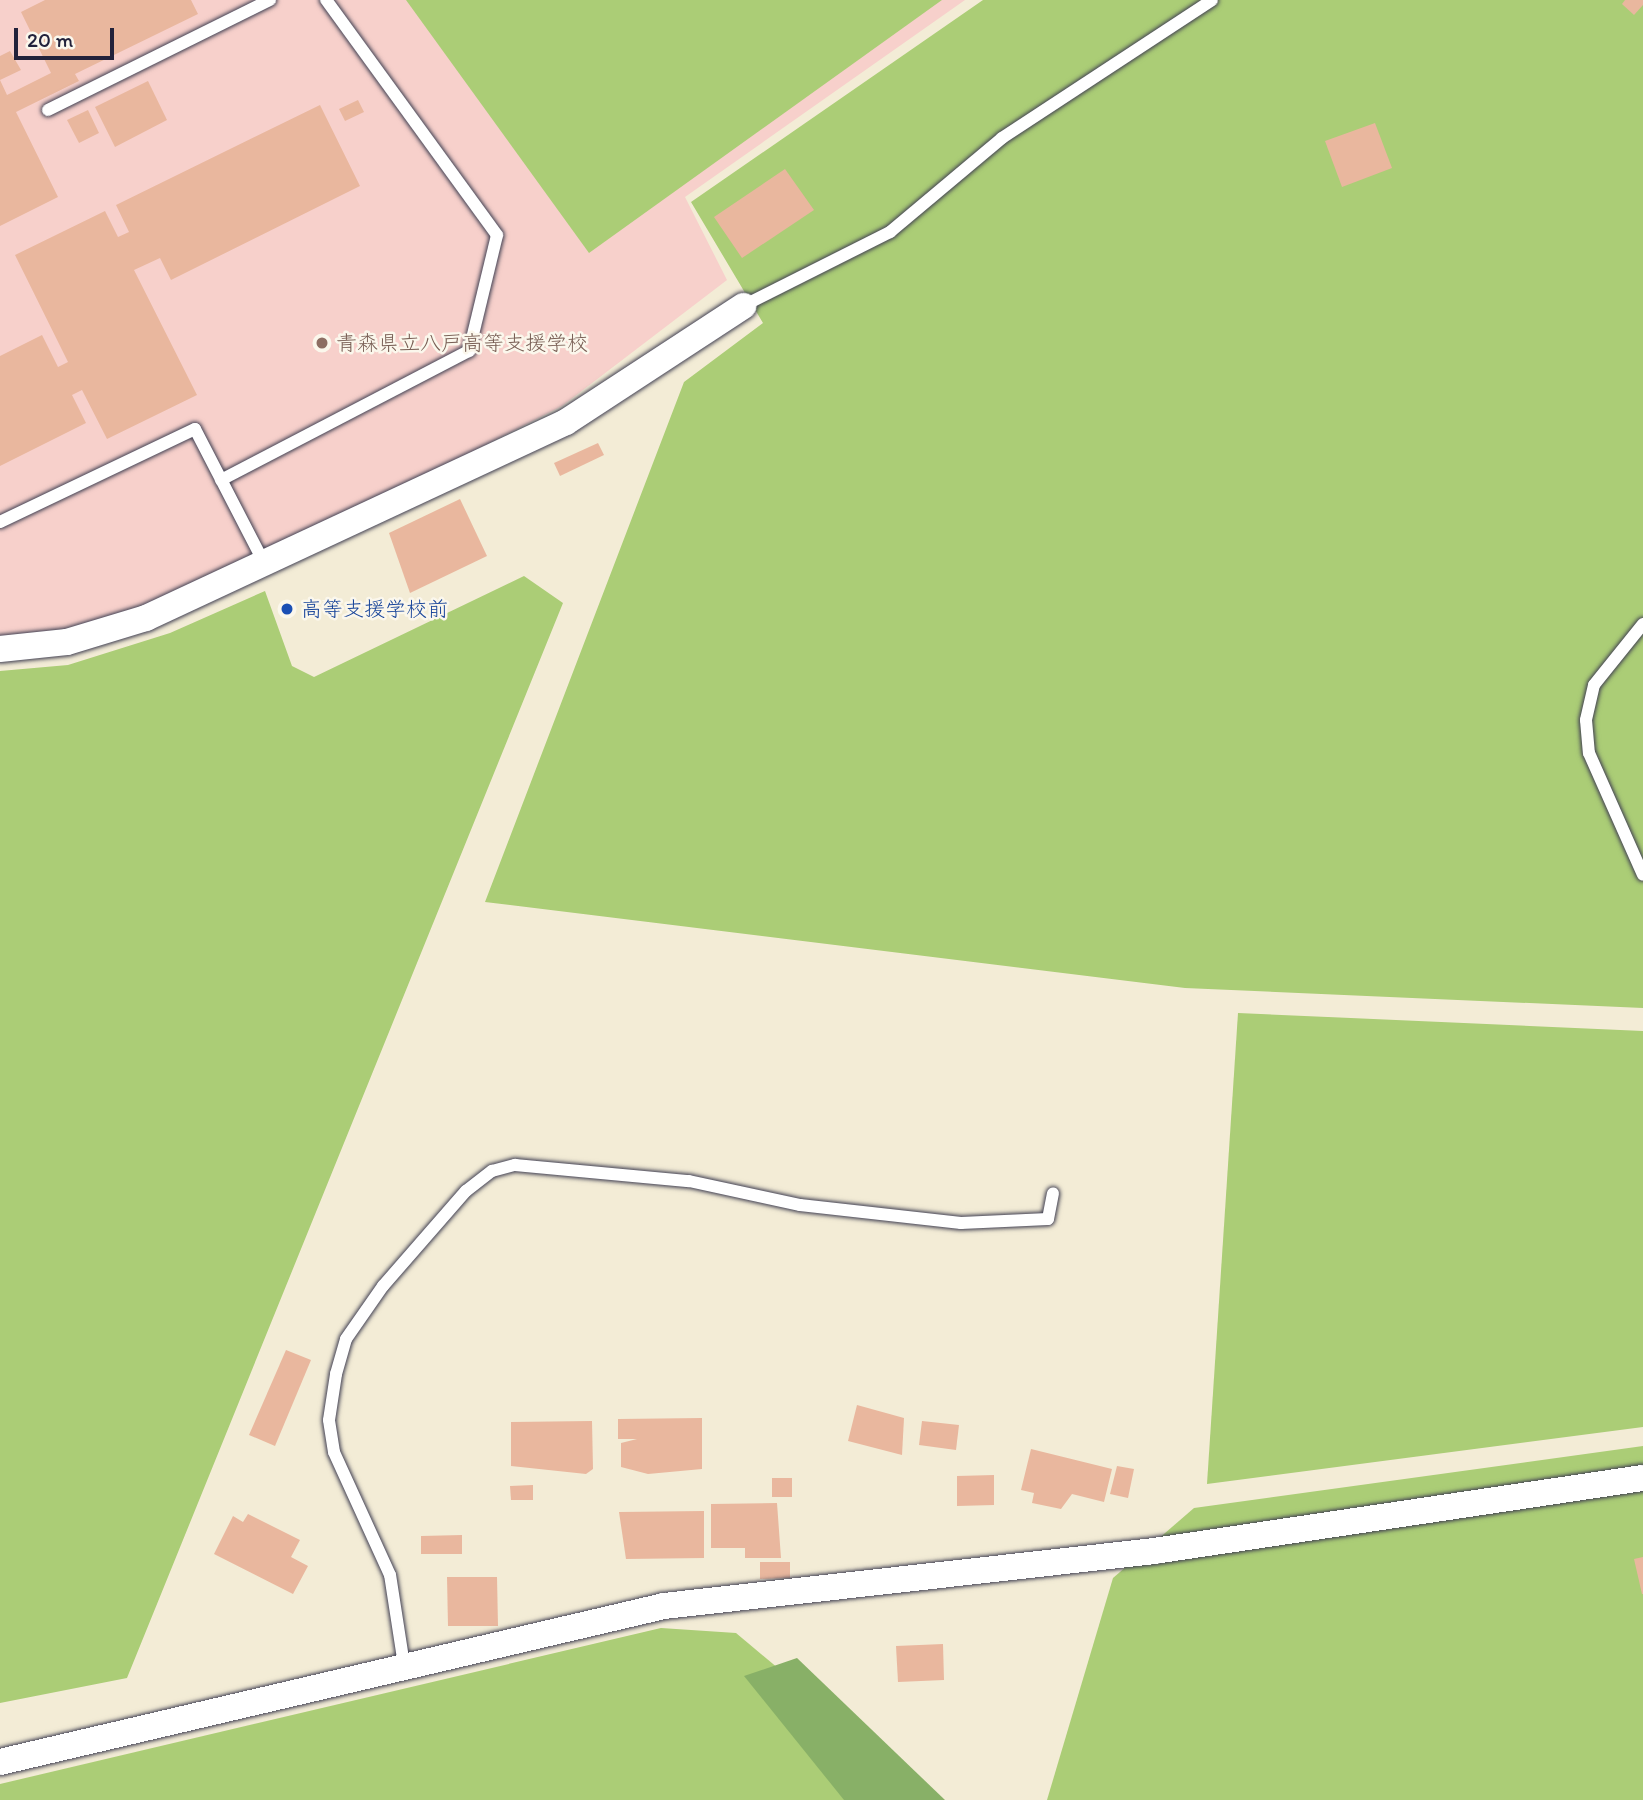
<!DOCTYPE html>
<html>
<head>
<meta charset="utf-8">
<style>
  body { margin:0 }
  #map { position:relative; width:1643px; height:1800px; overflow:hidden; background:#f3ecd6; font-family:Itim,"Klee One",sans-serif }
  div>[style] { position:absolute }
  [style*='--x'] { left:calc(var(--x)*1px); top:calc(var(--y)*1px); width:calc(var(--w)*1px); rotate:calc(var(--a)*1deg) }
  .built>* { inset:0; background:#f7d0cb }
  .green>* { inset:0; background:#abcd76 }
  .forest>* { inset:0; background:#88b067 }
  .building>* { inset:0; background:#e9b79e }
  .roads { filter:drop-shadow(0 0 2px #414052) drop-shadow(0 0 2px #414052) }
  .service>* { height:12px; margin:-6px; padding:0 6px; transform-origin:6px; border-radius:6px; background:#fff }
  .minor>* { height:26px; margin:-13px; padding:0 13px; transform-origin:13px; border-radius:13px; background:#fff }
  .dots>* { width:19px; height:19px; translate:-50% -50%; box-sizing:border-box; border:4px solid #fbf7ec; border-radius:50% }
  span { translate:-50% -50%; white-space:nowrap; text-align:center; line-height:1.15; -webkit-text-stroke:5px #fbf7ec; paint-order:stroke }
  .education-label { font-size:21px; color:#785e54 }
  .left { translate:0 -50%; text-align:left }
  .transit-label { font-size:21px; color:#164399 }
  .scale { position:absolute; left:14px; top:28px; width:100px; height:32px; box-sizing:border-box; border:4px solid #22223b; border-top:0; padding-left:9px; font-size:21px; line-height:24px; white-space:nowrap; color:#22223b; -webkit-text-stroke:5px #fbf7ec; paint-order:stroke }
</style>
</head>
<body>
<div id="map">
  <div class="built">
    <i style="clip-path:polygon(0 0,965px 0,685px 197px,727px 280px,562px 406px,146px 618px,0 649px)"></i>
  </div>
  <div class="green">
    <i style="clip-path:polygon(406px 0,942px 0,589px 253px)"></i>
    <i style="clip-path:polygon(983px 0,1643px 0,1643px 1008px,1185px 988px,485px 902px,684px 382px,763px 323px,691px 202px)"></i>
    <i style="clip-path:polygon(524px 576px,563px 603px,127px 1678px,0 1703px,0 671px,68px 665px,170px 633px,265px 591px,292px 666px,314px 677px)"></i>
    <i style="clip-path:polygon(1238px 1013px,1643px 1031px,1643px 1427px,1207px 1484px)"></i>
    <i style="clip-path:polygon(1643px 1446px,1643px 1800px,1047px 1800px,1113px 1578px,1194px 1508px)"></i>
    <i style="clip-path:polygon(661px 1628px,736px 1633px,936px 1800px,0 1800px,0 1784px)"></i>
  </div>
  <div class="forest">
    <i style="clip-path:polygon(797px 1658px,945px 1800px,844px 1800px,744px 1676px)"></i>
  </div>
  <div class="building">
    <i style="clip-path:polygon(45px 0,191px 0,198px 14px,75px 74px,79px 81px,16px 112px,58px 197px,0 226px,0 56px,10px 51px,21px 70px,0 80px,7px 95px,51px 73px,21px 12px)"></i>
    <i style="clip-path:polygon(1625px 0,1643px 0,1643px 5px,1634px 15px,1622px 4px)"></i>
    <i style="clip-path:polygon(148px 81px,167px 120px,115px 147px,95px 107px)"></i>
    <i style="clip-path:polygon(358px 100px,364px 112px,345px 121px,339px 109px)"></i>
    <i style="clip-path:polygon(320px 105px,360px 186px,171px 280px,160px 258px,134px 270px,197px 395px,107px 439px,82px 390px,72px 395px,86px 423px,0 466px,0 356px,42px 335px,58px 367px,68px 362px,15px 255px,105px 211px,118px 237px,129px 232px,116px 205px)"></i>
    <i style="clip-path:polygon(88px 110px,99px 133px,79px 143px,67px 120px)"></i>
    <i style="clip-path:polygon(1375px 123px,1392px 168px,1342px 187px,1325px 141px)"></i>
    <i style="clip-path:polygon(785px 169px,814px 210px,742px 258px,714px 217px)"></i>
    <i style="clip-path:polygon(598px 443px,604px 455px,560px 476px,554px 463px)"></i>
    <i style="clip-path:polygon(460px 499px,487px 556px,410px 593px,389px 533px)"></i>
    <i style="clip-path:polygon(286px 1350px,311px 1360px,275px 1446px,249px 1435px)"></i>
    <i style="clip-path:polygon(857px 1405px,904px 1418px,902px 1455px,848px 1441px)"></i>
    <i style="clip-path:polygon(702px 1418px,702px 1469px,648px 1474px,621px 1467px,621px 1443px,637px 1439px,618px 1439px,618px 1419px)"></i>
    <i style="clip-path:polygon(592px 1421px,593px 1469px,586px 1474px,511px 1466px,511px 1422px)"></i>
    <i style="clip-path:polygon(922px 1421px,959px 1425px,956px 1450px,919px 1445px)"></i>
    <i style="clip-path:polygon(1031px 1449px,1112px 1469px,1104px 1502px,1072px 1494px,1061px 1509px,1032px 1503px,1034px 1493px,1021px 1490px)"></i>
    <i style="clip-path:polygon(1117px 1466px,1134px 1469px,1128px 1498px,1110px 1494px)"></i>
    <i style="clip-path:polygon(994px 1475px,994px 1505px,957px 1506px,957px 1476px)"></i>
    <i style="clip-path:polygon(772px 1478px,792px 1478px,792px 1497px,772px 1497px)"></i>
    <i style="clip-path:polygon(533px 1485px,533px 1500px,511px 1500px,510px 1486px)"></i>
    <i style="clip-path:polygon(777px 1503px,781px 1558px,745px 1558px,745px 1548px,711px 1548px,711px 1504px)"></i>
    <i style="clip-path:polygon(704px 1511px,704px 1558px,626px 1559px,619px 1512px)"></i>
    <i style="clip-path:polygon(248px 1514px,300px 1540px,291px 1557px,308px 1566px,293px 1594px,214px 1554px,233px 1516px,243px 1522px)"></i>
    <i style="clip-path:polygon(462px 1535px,462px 1554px,421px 1554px,421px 1536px)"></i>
    <i style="clip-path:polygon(1643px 1557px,1643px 1594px,1642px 1594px,1634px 1559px)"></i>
    <i style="clip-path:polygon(760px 1562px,790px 1562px,790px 1578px,760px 1579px)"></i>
    <i style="clip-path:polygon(447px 1577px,497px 1577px,498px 1626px,448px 1626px)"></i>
    <i style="clip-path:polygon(943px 1644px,944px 1680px,898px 1682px,896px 1646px)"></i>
  </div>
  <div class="roads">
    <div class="service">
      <i style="--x:48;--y:110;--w:248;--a:-26.4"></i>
      <i style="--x:743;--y:306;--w:165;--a:-26.7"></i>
      <i style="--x:890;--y:232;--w:146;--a:-40"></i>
      <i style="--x:1002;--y:138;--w:251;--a:-33.3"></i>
      <i style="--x:221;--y:480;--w:280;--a:-27.5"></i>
      <i style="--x:469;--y:351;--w:119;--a:-76.4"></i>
      <i style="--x:497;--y:235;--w:291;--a:-126"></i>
      <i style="--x:0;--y:522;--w:216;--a:-25.5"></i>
      <i style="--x:195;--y:429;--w:148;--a:62.7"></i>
      <i style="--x:1643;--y:624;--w:78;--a:128.8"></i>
      <i style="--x:1594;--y:685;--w:36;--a:103"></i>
      <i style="--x:1586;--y:720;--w:33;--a:85"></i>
      <i style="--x:1589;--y:753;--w:133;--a:66.1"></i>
      <i style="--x:404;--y:1665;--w:91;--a:-98.8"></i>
      <i style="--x:390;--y:1575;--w:135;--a:-114.5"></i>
      <i style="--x:334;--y:1452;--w:32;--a:-99"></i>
      <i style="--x:329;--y:1420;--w:47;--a:-81.3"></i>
      <i style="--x:336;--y:1374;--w:36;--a:-74"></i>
      <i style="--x:346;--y:1339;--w:65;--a:-55.1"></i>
      <i style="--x:383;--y:1286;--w:126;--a:-48.9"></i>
      <i style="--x:466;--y:1191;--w:33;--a:-38"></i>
      <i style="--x:492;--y:1171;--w:24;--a:-15"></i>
      <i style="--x:515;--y:1165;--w:175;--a:5.3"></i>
      <i style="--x:689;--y:1181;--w:114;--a:12.2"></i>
      <i style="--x:800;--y:1205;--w:162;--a:6.4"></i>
      <i style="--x:961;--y:1223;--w:87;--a:-2.6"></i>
      <i style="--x:1048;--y:1219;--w:26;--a:-79"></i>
    </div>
    <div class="minor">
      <i style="--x:0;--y:649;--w:67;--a:-6"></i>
      <i style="--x:67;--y:642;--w:83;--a:-16.9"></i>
      <i style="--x:146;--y:618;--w:463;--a:-25"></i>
      <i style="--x:566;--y:422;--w:212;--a:-33.2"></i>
      <i style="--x:0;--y:1762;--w:682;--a:-13.22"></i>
      <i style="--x:664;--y:1606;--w:493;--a:-6.4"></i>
      <i style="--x:1154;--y:1551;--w:494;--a:-8.5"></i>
    </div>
  </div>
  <div class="dots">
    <i style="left:322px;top:343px;background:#8d6e63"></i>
    <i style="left:287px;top:609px;background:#1a4fb4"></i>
  </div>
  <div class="education-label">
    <span class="left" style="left:336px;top:343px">青森県立八戸高等支援学校</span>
  </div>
  <div class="transit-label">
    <span class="left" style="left:301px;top:609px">高等支援学校前</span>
  </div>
  <div class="scale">20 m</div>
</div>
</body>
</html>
